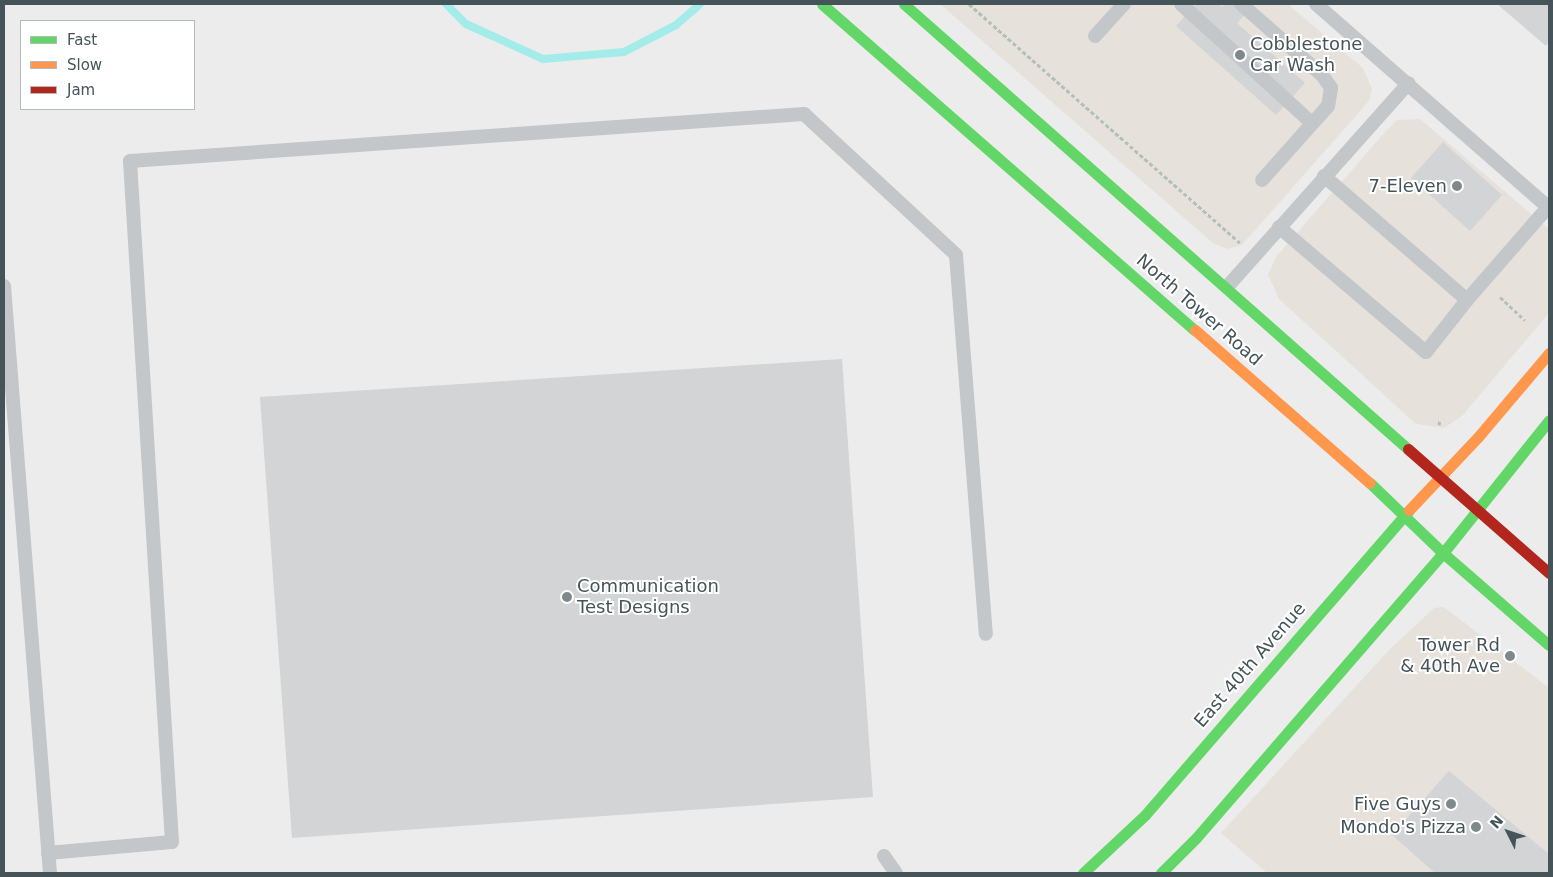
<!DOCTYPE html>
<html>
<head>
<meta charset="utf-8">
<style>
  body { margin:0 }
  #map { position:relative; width:1553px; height:877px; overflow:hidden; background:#edecec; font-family:"DejaVu Sans",sans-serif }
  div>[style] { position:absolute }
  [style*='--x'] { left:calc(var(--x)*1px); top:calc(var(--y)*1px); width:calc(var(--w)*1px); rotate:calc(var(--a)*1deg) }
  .commercial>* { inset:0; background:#e7e1db }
  .stream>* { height:8px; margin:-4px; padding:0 4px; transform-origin:4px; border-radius:4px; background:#a4ece9 }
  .building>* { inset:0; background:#d3d4d5 }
  .path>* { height:3px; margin-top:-1.5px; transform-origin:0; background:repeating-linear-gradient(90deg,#b3c0b9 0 4px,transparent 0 6.5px) }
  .lane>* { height:14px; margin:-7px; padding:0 7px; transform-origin:7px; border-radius:7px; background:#c3c7c9 }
  .fast>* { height:11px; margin:-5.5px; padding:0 5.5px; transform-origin:5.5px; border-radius:5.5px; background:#63d668 }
  .slow>* { height:11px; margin:-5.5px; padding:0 5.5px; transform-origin:5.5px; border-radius:5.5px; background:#ff974d }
  .jam>* { height:11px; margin:-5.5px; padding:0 5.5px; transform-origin:5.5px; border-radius:5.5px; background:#b3261e }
  .dots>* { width:14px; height:14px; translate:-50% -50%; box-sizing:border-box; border:2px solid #fff; border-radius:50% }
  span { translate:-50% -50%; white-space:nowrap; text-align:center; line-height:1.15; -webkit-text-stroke:4px #fff; paint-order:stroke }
  .poi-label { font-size:18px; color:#445459 }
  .left { translate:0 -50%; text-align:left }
  .right { translate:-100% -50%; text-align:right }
  .street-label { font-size:18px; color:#445459 }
  .frame { position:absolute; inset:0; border:5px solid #445459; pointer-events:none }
  .legend { position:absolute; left:20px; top:20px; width:175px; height:90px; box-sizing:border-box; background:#fff; border:1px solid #b4bbbd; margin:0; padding:6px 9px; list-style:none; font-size:15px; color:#445459 }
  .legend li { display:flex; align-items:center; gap:10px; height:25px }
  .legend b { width:25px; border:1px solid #b4bbbd }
  .north { position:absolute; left:1483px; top:807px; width:50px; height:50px; -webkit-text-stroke:4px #fff; paint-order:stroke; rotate:311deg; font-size:14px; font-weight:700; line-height:20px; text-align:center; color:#445459 }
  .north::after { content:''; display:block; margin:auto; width:18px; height:22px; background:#445459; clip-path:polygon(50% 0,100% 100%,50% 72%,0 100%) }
</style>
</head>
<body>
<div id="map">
  <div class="commercial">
    <i style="clip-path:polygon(940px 4px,1288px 4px,1363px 68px,1372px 89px,1369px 101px,1242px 245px,1228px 249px,1214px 244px)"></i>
    <i style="clip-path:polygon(1420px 119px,1549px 229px,1549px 313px,1462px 416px,1444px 428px,1416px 424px,1279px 299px,1268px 275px,1276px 257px,1385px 132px,1397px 120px)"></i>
    <i style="clip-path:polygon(1444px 607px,1549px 688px,1549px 873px,1267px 873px,1221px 833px,1388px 651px,1434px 608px)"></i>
  </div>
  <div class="stream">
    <i style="--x:446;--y:4;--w:28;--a:45"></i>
    <i style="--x:466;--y:24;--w:85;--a:24.4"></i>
    <i style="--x:543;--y:59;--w:81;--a:-4.9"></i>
    <i style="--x:624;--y:52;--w:59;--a:-27.4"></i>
    <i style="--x:676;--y:25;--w:32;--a:-41"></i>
  </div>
  <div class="building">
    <i style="clip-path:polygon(1196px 4px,1219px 4px,1222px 7px,1225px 4px,1254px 4px,1237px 23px,1305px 83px,1276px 115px,1176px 26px)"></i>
    <i style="clip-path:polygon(1497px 4px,1549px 4px,1549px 42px,1546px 46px)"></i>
    <i style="clip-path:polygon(1443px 142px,1502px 195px,1470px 231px,1411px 178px)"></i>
    <i style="clip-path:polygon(842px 359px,873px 797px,292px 838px,260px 397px)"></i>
    <i style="clip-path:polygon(1449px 771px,1549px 854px,1549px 873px,1435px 873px,1392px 835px)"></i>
  </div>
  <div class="path">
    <i style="--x:969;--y:4;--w:361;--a:41.4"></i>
    <i style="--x:1500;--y:297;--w:34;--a:43"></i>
    <i style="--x:1439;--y:425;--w:6;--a:-81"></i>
  </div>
  <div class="lane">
    <i style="--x:1181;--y:4;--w:177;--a:42.3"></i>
    <i style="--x:1241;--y:4;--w:108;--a:41.2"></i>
    <i style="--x:1322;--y:75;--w:16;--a:55"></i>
    <i style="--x:1331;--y:88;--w:18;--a:99"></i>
    <i style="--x:1328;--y:106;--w:99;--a:131.7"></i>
    <i style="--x:1316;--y:4;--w:308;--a:41.2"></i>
    <i style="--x:1095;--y:36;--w:43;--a:-47.8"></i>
    <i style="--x:1324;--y:176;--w:189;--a:40.9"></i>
    <i style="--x:1467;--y:300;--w:125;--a:-48.9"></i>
    <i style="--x:1279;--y:227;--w:193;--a:40.4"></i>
    <i style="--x:1426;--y:352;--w:66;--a:-51.7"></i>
    <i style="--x:4;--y:286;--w:589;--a:85.52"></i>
    <i style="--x:1227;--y:287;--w:273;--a:-48.3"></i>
    <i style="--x:48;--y:853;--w:124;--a:-5.1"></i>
    <i style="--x:172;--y:842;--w:682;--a:-93.53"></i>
    <i style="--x:130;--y:161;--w:676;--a:-3.99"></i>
    <i style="--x:804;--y:114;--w:207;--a:42.8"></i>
    <i style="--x:956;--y:255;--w:380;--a:85.5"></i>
    <i style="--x:884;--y:856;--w:21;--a:55"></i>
  </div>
  <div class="fast">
    <i style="--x:822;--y:4;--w:495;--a:41.2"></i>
    <i style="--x:904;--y:4;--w:672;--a:41.44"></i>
    <i style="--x:1370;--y:483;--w:101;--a:43.8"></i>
    <i style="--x:1443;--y:553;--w:140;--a:41"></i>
    <i style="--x:1083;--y:873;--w:85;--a:-43.1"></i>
    <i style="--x:1145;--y:815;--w:403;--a:-49.1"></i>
    <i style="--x:1161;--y:873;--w:49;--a:-45"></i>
    <i style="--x:1196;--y:838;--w:377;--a:-49.1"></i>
    <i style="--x:1443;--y:553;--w:170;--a:-51.4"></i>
  </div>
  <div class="slow">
    <i style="--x:1195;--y:330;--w:232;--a:41.2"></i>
    <i style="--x:1409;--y:510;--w:100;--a:-46.6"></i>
    <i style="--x:1478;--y:437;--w:110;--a:-49.8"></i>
  </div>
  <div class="jam">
    <i style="--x:1408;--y:449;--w:188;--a:41.3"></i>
  </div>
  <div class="dots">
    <i style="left:1240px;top:55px;background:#7f898c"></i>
    <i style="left:1457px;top:186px;background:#7f898c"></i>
    <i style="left:567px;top:597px;background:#7f898c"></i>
    <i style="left:1510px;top:656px;background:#7f898c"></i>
    <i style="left:1451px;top:804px;background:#7f898c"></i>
    <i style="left:1476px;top:827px;background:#7f898c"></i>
  </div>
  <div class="poi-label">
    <span class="left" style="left:1250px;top:55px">Cobblestone<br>Car Wash</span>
    <span class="right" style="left:1447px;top:186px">7-Eleven</span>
    <span class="left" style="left:577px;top:597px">Communication<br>Test Designs</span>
    <span class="right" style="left:1500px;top:656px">Tower Rd<br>&amp; 40th Ave</span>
    <span class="right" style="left:1441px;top:804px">Five Guys</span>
    <span class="right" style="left:1466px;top:827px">Mondo's Pizza</span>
  </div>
  <div class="street-label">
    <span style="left:1199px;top:310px;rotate:41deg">North Tower Road</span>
    <span style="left:1250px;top:665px;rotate:-49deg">East 40th Avenue</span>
  </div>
  <div class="frame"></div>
  <ul class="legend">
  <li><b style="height:6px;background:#63d668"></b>Fast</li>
  <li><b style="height:6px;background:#ff974d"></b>Slow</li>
  <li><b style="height:6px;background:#b3261e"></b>Jam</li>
  </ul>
  <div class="north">N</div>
</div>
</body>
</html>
